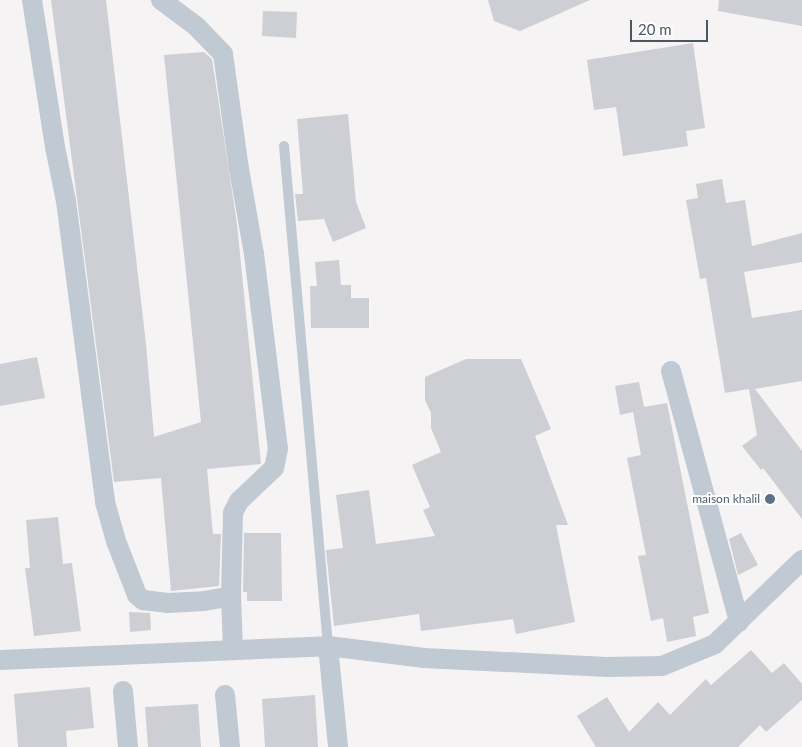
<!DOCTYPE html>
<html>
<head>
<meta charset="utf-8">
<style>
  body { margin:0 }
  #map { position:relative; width:802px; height:747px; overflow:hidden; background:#f5f3f3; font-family:Lato,sans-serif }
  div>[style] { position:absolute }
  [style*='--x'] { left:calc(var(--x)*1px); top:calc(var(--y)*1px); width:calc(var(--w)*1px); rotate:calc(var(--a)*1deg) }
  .building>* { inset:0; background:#cdcfd5 }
  .lane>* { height:10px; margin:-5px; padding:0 5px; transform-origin:5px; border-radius:5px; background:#c1cad2 }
  .street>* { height:20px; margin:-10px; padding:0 10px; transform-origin:10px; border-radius:10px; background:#c1cad2 }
  .dots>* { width:14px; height:14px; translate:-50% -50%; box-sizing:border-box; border:2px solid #fff; border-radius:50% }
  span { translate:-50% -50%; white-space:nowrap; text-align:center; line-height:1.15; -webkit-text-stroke:4px #fff; paint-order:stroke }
  .service-label { font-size:12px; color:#4e5e75 }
  .right { translate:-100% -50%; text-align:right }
  .scale { position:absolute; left:630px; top:20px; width:78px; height:22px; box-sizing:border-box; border:2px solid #4a5661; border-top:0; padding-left:6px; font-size:15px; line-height:18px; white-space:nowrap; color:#4a5661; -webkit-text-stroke:4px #fff; paint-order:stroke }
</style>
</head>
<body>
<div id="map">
  <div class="building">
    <i style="clip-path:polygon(51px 0,106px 0,146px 344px,154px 437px,201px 422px,164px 55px,204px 52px,212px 59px,237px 224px,261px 464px,207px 469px,213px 534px,221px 534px,219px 586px,171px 591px,161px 478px,114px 482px)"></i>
    <i style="clip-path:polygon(488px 0,590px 0,520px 31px,494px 21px)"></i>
    <i style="clip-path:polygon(719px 0,802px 0,802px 26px,718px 11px)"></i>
    <i style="clip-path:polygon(263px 11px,297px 12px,296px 38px,262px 36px)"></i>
    <i style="clip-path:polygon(693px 43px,705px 128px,686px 131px,688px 146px,623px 156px,616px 107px,594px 110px,587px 60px)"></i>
    <i style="clip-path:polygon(348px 114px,356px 202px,366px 228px,333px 242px,324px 219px,298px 221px,295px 194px,303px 194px,297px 119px)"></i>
    <i style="clip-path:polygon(722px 179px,726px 203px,745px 200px,752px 246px,802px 233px,802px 262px,744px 272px,752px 318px,802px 310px,802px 381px,755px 389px,802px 451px,802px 519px,763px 468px,761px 470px,742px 446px,757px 435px,749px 389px,725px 393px,706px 278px,700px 279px,686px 200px,698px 198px,696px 184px)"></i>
    <i style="clip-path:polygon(339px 260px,341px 285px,351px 285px,351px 298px,369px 298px,369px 328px,311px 328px,310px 286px,317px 286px,315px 262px)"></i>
    <i style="clip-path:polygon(37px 357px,45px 398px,0 406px,0 364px)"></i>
    <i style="clip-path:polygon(466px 359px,521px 359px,551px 429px,535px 436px,568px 525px,556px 525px,575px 622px,516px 634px,513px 619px,421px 631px,419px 614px,334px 626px,326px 550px,343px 548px,336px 495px,369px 490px,376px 544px,435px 536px,423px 510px,430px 507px,412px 465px,441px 452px,431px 428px,431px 413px,425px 400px,425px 377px)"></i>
    <i style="clip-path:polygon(639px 382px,644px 407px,667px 403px,709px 613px,693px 617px,696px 636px,667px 642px,663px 618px,651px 621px,638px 556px,646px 555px,627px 458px,641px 455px,633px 412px,620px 415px,615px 386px)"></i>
    <i style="clip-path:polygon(58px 517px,63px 564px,72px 563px,81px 631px,34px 636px,25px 568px,30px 568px,26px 520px)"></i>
    <i style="clip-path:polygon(244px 533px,281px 533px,282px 601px,247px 601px,247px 592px,243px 592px)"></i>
    <i style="clip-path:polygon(741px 533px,758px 565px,738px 575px,729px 539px)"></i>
    <i style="clip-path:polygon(129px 612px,150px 613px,151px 630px,130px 632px)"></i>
    <i style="clip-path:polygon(751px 650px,772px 673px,784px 663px,802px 684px,802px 700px,766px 732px,760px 725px,738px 747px,596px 747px,577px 716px,607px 697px,629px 732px,658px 702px,670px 715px,706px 679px,711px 685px)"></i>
    <i style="clip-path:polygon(90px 687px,94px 728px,66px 731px,67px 747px,18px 747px,14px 694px)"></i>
    <i style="clip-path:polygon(315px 695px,318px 747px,265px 747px,262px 699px)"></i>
    <i style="clip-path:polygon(198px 704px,201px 747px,148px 747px,145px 707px)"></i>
  </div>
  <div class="lane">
    <i style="--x:284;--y:146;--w:502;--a:84.97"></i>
  </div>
  <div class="street">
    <i style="--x:32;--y:0;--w:149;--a:81.1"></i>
    <i style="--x:55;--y:147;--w:55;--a:78.5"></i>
    <i style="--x:66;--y:201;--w:304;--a:82.6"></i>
    <i style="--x:105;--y:502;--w:41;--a:74.2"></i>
    <i style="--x:116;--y:541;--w:58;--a:68.7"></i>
    <i style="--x:137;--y:595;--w:8;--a:40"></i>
    <i style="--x:143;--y:600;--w:25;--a:7"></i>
    <i style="--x:168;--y:603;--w:36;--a:-3"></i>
    <i style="--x:204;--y:601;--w:27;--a:-10"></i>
    <i style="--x:161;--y:0;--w:44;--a:36.6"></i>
    <i style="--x:196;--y:26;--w:39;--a:46"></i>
    <i style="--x:223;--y:54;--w:116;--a:82.1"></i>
    <i style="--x:239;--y:169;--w:86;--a:80"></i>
    <i style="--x:254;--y:254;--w:196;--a:83"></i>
    <i style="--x:278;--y:449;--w:19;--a:102"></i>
    <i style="--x:274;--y:468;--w:48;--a:136.7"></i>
    <i style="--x:239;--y:501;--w:13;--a:117"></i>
    <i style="--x:233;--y:513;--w:83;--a:91.4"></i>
    <i style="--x:231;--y:596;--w:54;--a:87.9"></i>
    <i style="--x:671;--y:371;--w:260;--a:74.8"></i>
    <i style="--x:328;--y:646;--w:101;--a:84.3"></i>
    <i style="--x:0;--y:660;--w:328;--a:-2.4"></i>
    <i style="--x:328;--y:646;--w:97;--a:7.1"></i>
    <i style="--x:424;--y:658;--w:183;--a:2.8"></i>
    <i style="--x:607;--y:667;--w:55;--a:-1"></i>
    <i style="--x:662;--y:666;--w:57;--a:-22.5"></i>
    <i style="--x:715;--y:644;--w:121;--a:-44"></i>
    <i style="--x:123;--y:691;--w:56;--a:84.9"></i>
    <i style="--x:225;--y:695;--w:52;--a:84.5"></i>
  </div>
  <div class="dots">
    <i style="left:770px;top:499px;background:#5c6f8a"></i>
  </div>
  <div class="service-label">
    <span class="right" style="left:760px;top:499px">maison khalil</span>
  </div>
  <div class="scale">20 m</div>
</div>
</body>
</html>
